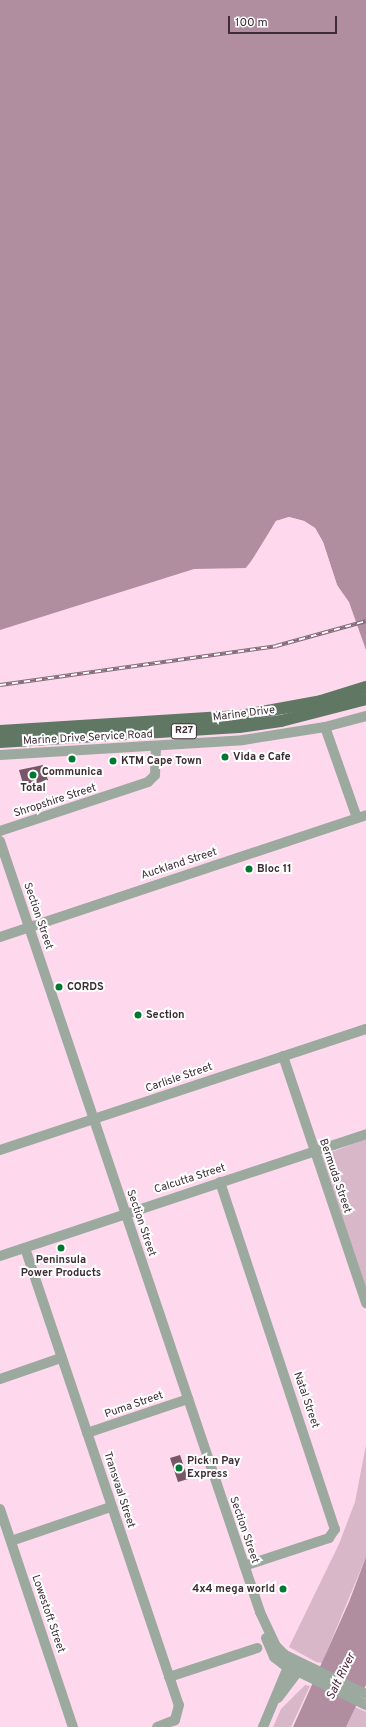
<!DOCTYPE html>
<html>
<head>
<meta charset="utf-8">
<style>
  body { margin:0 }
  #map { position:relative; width:366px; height:1727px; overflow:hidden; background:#fed8ec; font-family:Overpass,sans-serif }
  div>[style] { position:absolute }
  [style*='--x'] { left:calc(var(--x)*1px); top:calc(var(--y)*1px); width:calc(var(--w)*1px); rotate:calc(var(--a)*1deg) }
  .green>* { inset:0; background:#d8b7c8 }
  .water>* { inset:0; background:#b08ea0 }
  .pier>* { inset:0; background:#fed8ec }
  .building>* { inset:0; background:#765667 }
  .minor>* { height:10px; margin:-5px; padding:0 5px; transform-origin:5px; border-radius:5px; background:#9ca99e }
  .major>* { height:12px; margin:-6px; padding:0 6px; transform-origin:6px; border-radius:6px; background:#607763 }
  .rail>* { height:3.5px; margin-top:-1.75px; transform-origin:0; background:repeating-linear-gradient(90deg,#fff 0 6px,#826b77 0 12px); box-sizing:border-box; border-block:1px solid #826b77 }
  .dots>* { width:11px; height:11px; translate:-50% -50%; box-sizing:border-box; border:2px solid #fff; border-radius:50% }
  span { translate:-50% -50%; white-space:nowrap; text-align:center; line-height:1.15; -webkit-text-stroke:4px #fff; paint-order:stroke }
  .shield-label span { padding:1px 3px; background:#fff; border:1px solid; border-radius:3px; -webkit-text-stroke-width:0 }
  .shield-label { font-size:10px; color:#3d2e36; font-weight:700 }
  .street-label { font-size:11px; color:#3d2e36 }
  .poi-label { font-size:11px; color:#3d2e36; font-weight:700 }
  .left { translate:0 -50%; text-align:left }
  .right { translate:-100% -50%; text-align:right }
  .water-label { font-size:12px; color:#4e213c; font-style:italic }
  .scale { position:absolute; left:228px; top:16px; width:109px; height:18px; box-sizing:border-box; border:2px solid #3d2e36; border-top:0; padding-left:5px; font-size:12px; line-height:14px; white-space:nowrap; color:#3d2e36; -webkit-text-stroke:3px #fff; paint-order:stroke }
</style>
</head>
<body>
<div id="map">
  <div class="green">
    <i style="clip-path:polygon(366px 1139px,366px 1293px,321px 1156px)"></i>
    <i style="clip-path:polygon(366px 1445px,366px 1557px,322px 1663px,316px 1662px,289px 1647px,339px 1544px,355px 1502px)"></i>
    <i style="clip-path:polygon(305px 1685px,310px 1686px,291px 1727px,273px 1727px,281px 1709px)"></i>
    <i style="clip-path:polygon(355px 1707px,366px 1712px,366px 1727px,346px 1727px)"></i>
  </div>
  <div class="water">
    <i style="clip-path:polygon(0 0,366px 0,366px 650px,349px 602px,337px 585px,323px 542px,315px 528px,304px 521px,289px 517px,276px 521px,247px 568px,194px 569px,0 630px)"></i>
    <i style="clip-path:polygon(366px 1557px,366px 1685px,346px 1727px,293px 1727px,349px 1602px)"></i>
  </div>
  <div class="pier">
    <i style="clip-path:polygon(289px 517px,304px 521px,315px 528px,323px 542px,337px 585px,351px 609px,336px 586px,321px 542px,313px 529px,303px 523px,289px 519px,277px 523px,261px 553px,248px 570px,244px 570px,259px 552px,276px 521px)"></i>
  </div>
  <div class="building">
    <i style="clip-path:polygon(43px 765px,48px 780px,24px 787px,19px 770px)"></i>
    <i style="clip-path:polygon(180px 1455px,188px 1479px,178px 1482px,170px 1458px)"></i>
  </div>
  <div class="minor">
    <i style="--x:325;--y:727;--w:96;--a:70.6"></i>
    <i style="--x:0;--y:755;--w:243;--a:-3.5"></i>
    <i style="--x:243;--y:740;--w:83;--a:-9"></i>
    <i style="--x:325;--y:727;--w:42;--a:-15"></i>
    <i style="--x:0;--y:831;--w:156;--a:-18.3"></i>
    <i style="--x:148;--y:782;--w:10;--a:-45"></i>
    <i style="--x:155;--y:775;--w:28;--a:-88"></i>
    <i style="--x:0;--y:841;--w:814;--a:71.36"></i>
    <i style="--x:260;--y:1612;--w:38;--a:65"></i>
    <i style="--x:276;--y:1646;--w:13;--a:45"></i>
    <i style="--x:285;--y:1655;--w:90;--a:25.7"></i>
    <i style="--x:0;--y:937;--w:386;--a:-18.4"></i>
    <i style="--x:283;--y:1056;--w:261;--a:71.4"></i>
    <i style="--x:0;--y:1150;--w:385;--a:-18.3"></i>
    <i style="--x:220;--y:1182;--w:366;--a:71.7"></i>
    <i style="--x:335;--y:1529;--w:11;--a:124"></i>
    <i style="--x:329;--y:1538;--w:89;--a:161.8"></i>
    <i style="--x:25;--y:1248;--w:482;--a:71.4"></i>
    <i style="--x:179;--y:1705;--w:16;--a:105"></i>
    <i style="--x:175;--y:1720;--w:19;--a:159"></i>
    <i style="--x:0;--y:1256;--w:386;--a:-18.4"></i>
    <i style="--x:0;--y:1379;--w:65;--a:-19"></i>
    <i style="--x:87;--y:1433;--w:107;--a:-18.6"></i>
    <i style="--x:0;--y:1509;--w:230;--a:71.5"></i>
    <i style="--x:11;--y:1541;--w:106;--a:-18.8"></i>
    <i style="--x:266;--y:1638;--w:21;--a:67"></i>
    <i style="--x:274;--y:1657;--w:11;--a:38"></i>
    <i style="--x:283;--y:1664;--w:93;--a:26.3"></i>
    <i style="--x:169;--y:1677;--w:93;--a:-18.2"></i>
    <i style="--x:278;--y:1698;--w:38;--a:-53"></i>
    <i style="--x:263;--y:1727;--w:70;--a:-67.4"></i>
  </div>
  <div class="major">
    <i style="--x:0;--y:731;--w:240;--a:-3.6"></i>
    <i style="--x:240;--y:716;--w:82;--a:-10.5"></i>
    <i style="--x:321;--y:701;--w:47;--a:-17.3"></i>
    <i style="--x:0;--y:742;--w:239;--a:-3.6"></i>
    <i style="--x:239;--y:727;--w:42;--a:-8.1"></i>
    <i style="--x:281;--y:721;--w:88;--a:-14.5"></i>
  </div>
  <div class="rail">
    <i style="--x:0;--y:685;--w:279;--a:-8"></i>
    <i style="--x:276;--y:646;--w:93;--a:-15.5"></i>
  </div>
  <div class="dots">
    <i style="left:225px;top:757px;background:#007930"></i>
    <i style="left:72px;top:759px;background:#007930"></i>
    <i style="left:113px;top:761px;background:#007930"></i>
    <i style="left:33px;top:775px;background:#007930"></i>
    <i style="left:249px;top:869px;background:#007930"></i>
    <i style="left:59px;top:987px;background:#007930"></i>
    <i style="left:138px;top:1015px;background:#007930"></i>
    <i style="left:61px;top:1248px;background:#007930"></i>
    <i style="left:179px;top:1468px;background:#007930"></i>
    <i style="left:283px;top:1589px;background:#007930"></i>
  </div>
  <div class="shield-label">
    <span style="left:184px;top:731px">R27</span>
  </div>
  <div class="street-label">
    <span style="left:244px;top:714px;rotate:-7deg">Marine Drive</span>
    <span style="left:88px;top:738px;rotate:-3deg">Marine Drive Service Road</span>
    <span style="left:55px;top:801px;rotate:-18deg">Shropshire Street</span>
    <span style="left:179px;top:864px;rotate:-18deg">Auckland Street</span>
    <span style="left:38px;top:916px;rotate:71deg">Section Street</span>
    <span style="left:179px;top:1078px;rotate:-19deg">Carlisle Street</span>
    <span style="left:335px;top:1176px;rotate:71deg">Bermuda Street</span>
    <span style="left:190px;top:1179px;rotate:-18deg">Calcutta Street</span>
    <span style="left:141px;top:1223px;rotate:71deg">Section Street</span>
    <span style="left:306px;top:1400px;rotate:71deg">Natal Street</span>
    <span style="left:134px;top:1405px;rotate:-19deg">Puma Street</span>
    <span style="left:119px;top:1490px;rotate:72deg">Transvaal Street</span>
    <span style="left:244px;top:1530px;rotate:71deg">Section Street</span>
    <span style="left:48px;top:1614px;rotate:71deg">Lowestoft Street</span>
  </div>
  <div class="poi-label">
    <span class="left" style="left:233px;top:757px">Vida e Cafe</span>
    <span class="left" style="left:121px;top:761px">KTM Cape Town</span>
    <span style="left:72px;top:772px">Communica</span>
    <span style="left:33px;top:788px">Total</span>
    <span class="left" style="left:257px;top:869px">Bloc 11</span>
    <span class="left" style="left:67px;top:987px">CORDS</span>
    <span class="left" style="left:146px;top:1015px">Section</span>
    <span style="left:61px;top:1267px">Peninsula<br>Power Products</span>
    <span class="left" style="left:187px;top:1468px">Pick n Pay<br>Express</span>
    <span class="right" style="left:275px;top:1589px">4x4 mega world</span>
  </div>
  <div class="water-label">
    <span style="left:342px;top:1677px;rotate:-64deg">Salt River</span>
  </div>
  <div class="scale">100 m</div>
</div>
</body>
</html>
